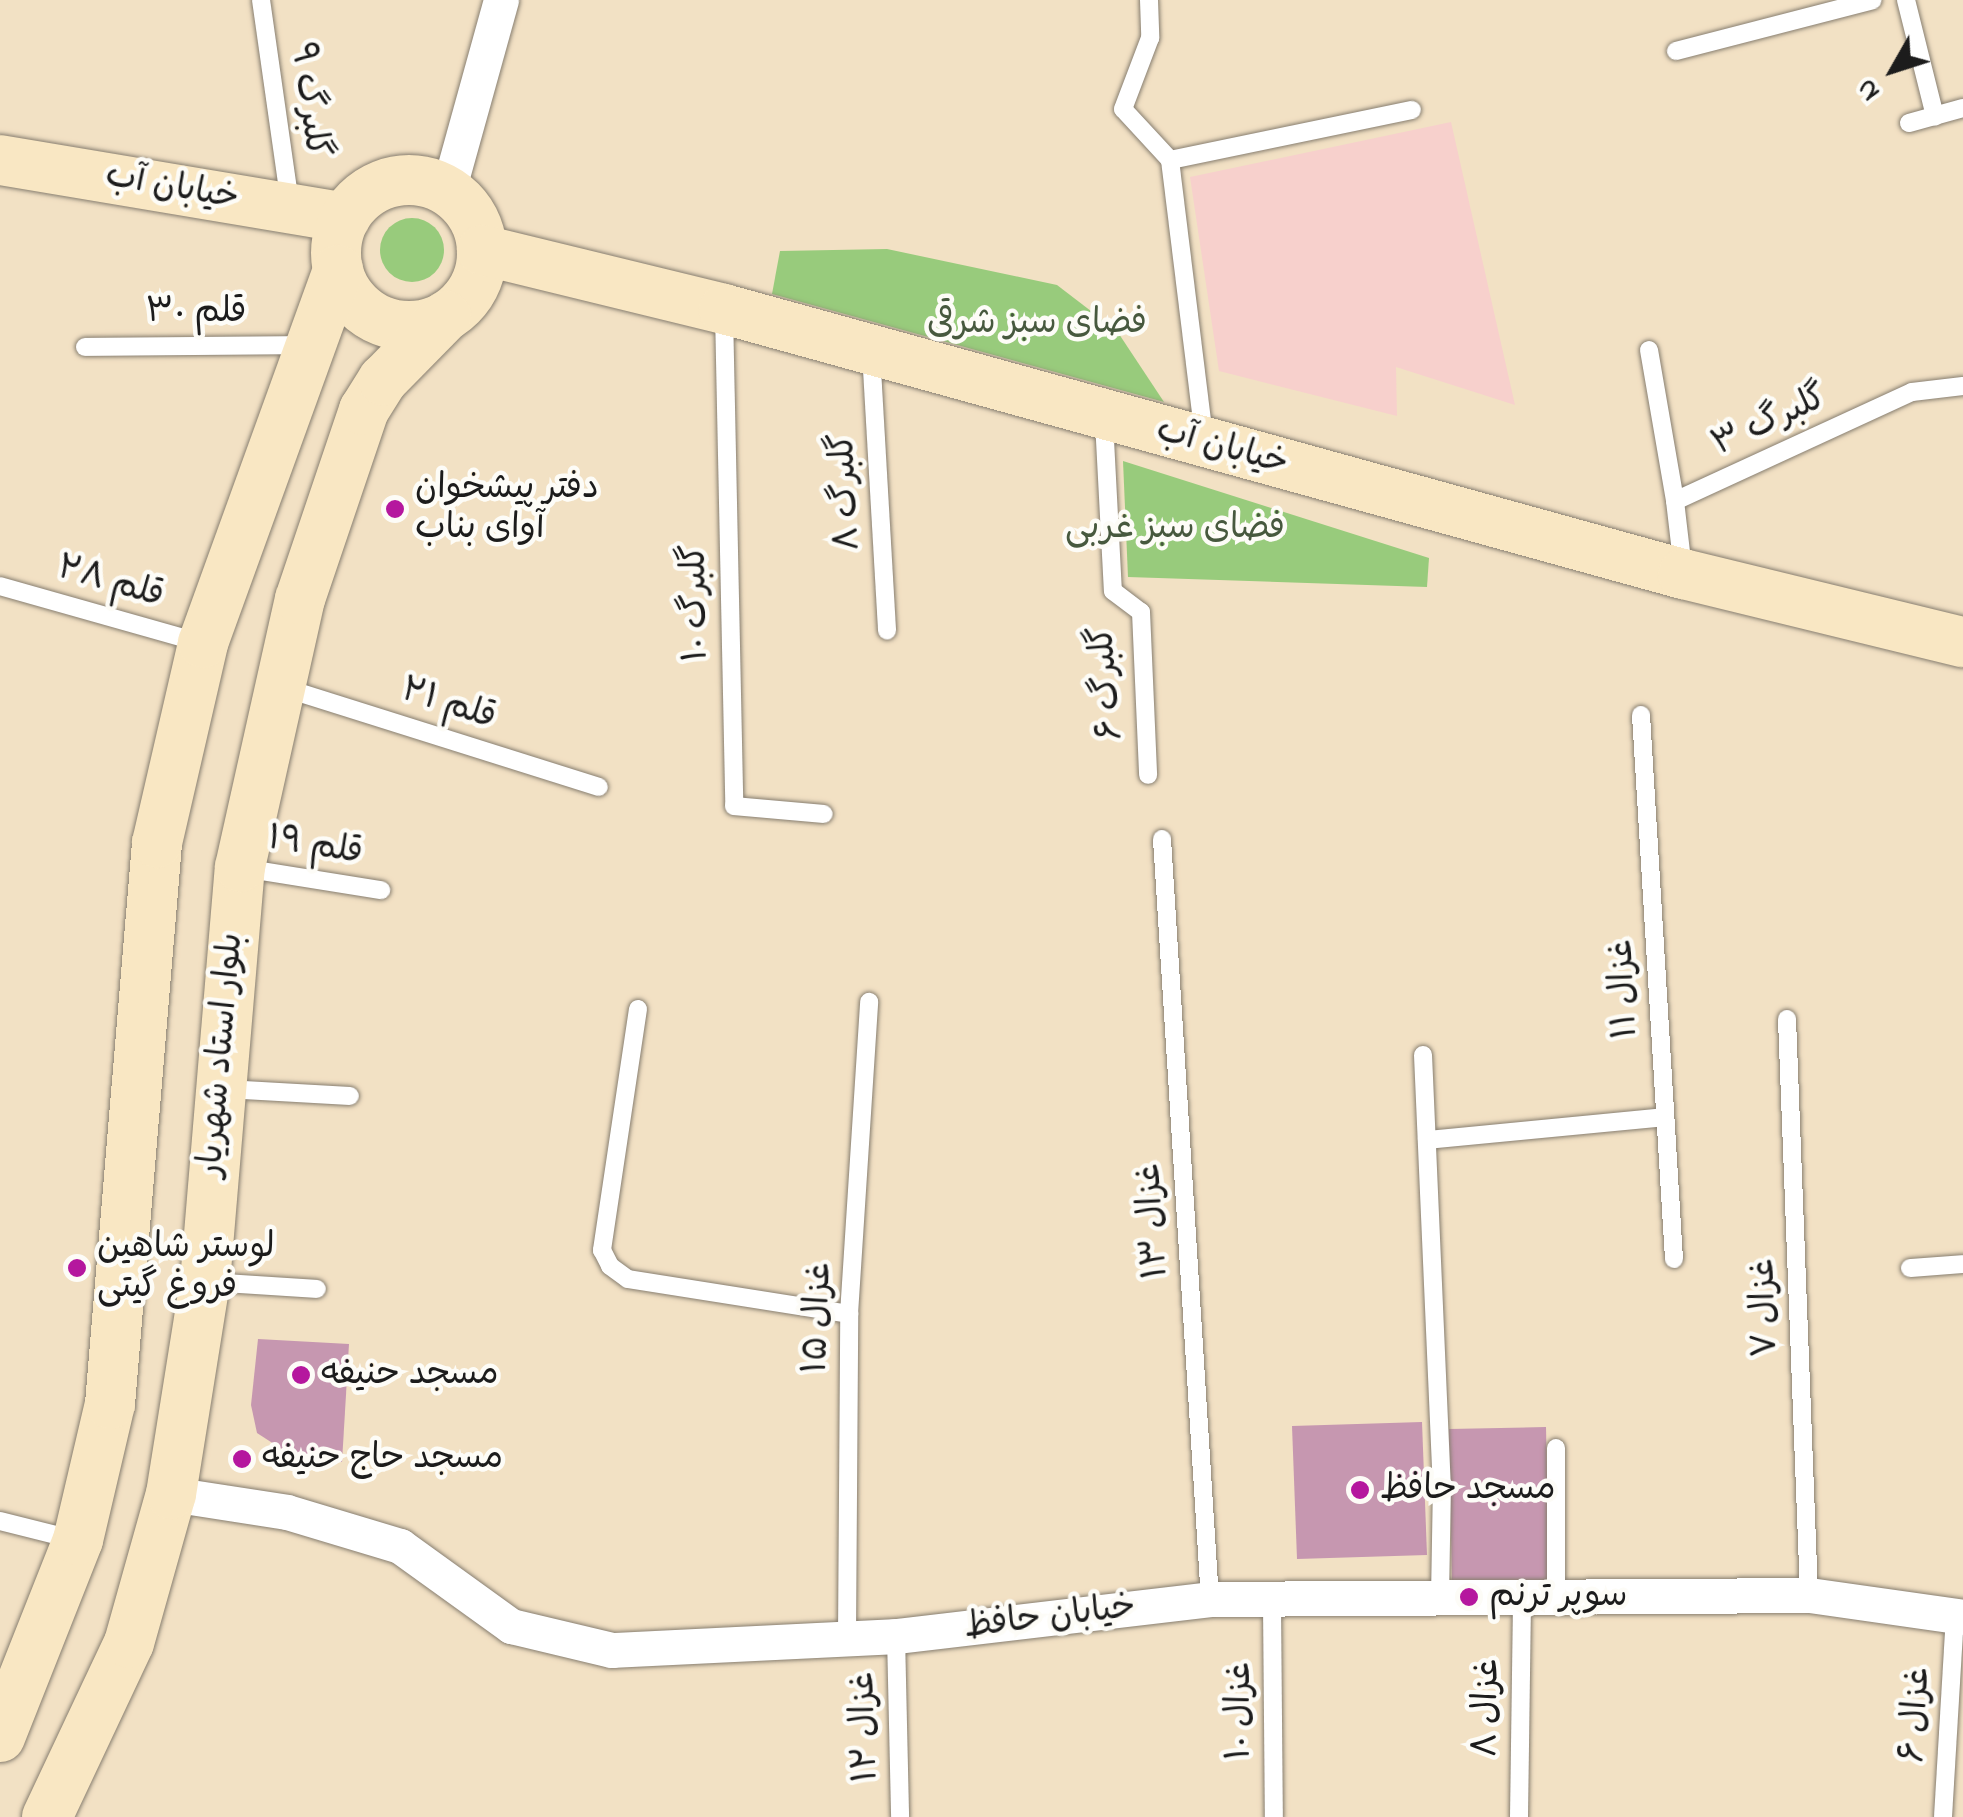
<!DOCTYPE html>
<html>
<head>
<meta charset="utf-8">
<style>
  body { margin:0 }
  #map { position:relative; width:1963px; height:1817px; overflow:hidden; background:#f2e1c4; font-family:"Indie Flower","Playpen Sans Arabic",sans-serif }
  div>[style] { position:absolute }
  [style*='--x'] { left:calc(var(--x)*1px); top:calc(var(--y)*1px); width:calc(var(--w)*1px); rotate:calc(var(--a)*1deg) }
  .built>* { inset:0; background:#f7d0cc }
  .green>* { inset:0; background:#98cb7c }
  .round { border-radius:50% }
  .building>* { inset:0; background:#c697b0 }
  .roads { filter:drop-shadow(0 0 2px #877e70) drop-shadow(0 0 2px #877e70) }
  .lane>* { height:18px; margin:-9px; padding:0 9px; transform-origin:9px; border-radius:9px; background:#fff }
  .street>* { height:35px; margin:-17.5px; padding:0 17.5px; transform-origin:17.5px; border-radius:17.5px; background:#fff }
  .secondary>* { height:50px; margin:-25px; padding:0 25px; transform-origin:25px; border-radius:25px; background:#f9e7c3 }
  .secondary>.ring { margin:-25px; padding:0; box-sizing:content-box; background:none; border:50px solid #f9e7c3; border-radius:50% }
  .dots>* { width:28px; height:28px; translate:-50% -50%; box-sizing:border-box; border:5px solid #fdfcf7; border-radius:50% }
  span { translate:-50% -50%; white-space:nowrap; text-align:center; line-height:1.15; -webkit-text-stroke:9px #fdfcf7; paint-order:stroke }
  .street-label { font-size:35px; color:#1c1c1c }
  .park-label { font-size:35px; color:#47593e }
  .poi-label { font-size:35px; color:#1c1c1c }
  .left { translate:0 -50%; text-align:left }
  .north { position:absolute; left:1843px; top:20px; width:100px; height:100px; -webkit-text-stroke:8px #fdfcf7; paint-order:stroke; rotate:231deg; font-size:28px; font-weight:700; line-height:40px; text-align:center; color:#1c1c1c }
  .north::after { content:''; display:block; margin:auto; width:35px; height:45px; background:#1c1c1c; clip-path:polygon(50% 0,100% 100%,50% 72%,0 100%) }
</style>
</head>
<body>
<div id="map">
  <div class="built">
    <i style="clip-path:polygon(1451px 122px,1515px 405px,1396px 367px,1397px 416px,1219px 371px,1190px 177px)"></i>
  </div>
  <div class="green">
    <i class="round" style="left:380px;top:218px;width:64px;height:64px"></i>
    <i style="clip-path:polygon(887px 249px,1057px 285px,1117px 331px,1164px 402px,772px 294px,780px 251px)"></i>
    <i style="clip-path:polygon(1123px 461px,1429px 558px,1427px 587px,1128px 577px)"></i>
  </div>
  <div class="building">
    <i style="clip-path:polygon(258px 1339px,349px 1344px,342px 1462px,291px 1455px,257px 1433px,251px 1405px)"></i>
    <i style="clip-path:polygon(1422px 1422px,1427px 1555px,1297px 1559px,1292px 1426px)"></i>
    <i style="clip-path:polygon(1546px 1427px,1549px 1580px,1452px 1581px,1449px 1429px)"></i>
  </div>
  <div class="roads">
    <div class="lane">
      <i style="--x:261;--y:0;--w:205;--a:81.9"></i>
      <i style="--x:1149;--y:0;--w:38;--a:88"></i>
      <i style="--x:1150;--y:38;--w:76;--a:110.8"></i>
      <i style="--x:1123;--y:109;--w:69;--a:47.3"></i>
      <i style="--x:1170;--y:160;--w:279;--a:83"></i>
      <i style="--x:1906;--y:0;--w:120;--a:76"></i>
      <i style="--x:1676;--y:51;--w:203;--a:-14.5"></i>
      <i style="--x:1909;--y:123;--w:56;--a:-15.5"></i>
      <i style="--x:1170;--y:160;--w:247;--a:-11.7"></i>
      <i style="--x:724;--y:312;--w:494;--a:88.8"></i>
      <i style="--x:734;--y:806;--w:90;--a:5.1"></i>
      <i style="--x:85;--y:347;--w:220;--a:-0.5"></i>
      <i style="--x:1649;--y:350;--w:153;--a:80.2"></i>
      <i style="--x:871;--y:352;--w:279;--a:86.7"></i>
      <i style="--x:1104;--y:421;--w:170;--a:87"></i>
      <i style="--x:1113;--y:591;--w:35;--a:37"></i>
      <i style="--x:1141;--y:612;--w:163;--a:87.5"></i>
      <i style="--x:1683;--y:569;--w:68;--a:-96.7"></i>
      <i style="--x:1675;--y:501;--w:261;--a:-24.7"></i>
      <i style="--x:1912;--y:392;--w:51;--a:-6.7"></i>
      <i style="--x:0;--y:586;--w:210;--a:15.8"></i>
      <i style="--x:285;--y:688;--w:329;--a:17.5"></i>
      <i style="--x:1641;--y:715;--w:545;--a:86.53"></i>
      <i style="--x:1162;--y:839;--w:762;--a:86.39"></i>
      <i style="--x:243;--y:868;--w:140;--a:9.1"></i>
      <i style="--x:638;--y:1009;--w:244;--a:98.5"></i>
      <i style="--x:602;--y:1250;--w:18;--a:63"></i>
      <i style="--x:610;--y:1266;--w:22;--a:36"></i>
      <i style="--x:628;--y:1279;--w:224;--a:9"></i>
      <i style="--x:1787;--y:1019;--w:576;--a:87.81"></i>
      <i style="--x:1423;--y:1055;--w:428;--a:87.5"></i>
      <i style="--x:1442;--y:1483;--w:116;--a:91"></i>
      <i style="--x:226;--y:1089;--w:124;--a:3.2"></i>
      <i style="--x:1427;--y:1140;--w:239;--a:-5.5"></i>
      <i style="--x:1910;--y:1268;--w:53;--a:-4.3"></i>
      <i style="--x:210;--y:1282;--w:107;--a:3.7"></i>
      <i style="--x:0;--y:1521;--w:74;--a:14"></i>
      <i style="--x:1556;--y:1599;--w:151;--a:-90"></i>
      <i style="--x:1272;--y:1604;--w:213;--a:89.5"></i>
      <i style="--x:896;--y:1636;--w:181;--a:88.7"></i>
      <i style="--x:847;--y:1637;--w:323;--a:-89.6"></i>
      <i style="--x:849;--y:1314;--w:313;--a:-86.3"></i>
      <i style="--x:1519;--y:1817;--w:218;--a:-89.2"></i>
      <i style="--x:1943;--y:1817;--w:200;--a:-86.6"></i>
    </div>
    <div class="street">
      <i style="--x:448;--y:191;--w:198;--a:-74.5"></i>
      <i style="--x:171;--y:1494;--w:117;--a:8.8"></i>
      <i style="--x:287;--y:1512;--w:118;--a:16.7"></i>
      <i style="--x:400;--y:1546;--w:137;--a:35.8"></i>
      <i style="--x:511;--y:1626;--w:104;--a:13.4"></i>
      <i style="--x:612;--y:1650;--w:284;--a:-2.8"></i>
      <i style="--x:896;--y:1636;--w:316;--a:-6.7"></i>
      <i style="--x:1210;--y:1599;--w:599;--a:-0.38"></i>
      <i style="--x:1809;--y:1595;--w:156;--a:8.1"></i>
    </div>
    <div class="secondary">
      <i style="--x:0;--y:160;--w:350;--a:9.5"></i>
      <i class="ring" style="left:336px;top:180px;width:96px;height:96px"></i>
      <i style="--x:482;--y:250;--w:249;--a:13.7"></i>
      <i style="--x:724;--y:309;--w:995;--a:15.45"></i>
      <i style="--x:1683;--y:574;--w:288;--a:13.7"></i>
      <i style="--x:0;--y:1737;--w:212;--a:-68.4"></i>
      <i style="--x:78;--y:1540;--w:140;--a:-76.8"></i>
      <i style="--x:110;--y:1404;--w:563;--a:-85.21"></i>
      <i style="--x:157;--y:843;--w:205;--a:-77"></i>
      <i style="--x:203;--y:643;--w:397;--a:-70.1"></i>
      <i style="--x:47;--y:1817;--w:192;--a:-64.8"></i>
      <i style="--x:129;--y:1643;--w:155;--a:-74.3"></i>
      <i style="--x:171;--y:1494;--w:215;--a:-80.9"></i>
      <i style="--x:205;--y:1282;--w:416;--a:-85.2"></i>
      <i style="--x:240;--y:867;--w:275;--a:-77.4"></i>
      <i style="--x:300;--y:599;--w:200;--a:-71.3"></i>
      <i style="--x:364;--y:410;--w:36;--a:-58"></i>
      <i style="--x:383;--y:380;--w:90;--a:-45.5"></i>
    </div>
  </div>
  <div class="dots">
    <i style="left:395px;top:509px;background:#b5179e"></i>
    <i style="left:77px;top:1268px;background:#b5179e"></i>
    <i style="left:301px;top:1375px;background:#b5179e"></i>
    <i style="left:242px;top:1459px;background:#b5179e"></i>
    <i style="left:1360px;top:1490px;background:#b5179e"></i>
    <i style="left:1469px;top:1597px;background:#b5179e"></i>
  </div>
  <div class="street-label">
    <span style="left:308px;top:100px;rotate:82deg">گلبرگ ۹</span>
    <span style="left:172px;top:188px;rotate:10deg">خیابان آب</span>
    <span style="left:196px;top:313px">قلم ۳۰</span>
    <span style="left:1770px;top:422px;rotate:-25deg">گلبرگ ۳</span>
    <span style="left:1222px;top:448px;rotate:15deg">خیابان آب</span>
    <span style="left:847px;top:492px;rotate:-93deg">گلبرگ ۸</span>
    <span style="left:110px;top:583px;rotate:16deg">قلم ۲۸</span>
    <span style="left:697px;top:603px;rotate:-91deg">گلبرگ ۱۰</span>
    <span style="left:1108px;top:683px;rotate:-95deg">گلبرگ ۶</span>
    <span style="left:448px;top:705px;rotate:18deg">قلم ۲۱</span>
    <span style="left:315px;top:847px;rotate:9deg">قلم ۱۹</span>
    <span style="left:1625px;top:989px;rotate:-93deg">غزال ۱۱</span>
    <span style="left:222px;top:1055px;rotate:-85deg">بلوار استاد شهریار</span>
    <span style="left:1154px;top:1221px;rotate:-94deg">غزال ۱۳</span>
    <span style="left:1766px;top:1308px;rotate:-92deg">غزال ۷</span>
    <span style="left:819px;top:1318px;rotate:-88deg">غزال ۱۵</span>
    <span style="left:1050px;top:1618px;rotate:-7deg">خیابان حافظ</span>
    <span style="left:1488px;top:1708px;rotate:-89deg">غزال ۸</span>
    <span style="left:1241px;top:1711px;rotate:-90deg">غزال ۱۰</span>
    <span style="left:1917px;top:1715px;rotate:-87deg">غزال ۶</span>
    <span style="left:866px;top:1727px;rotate:-92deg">غزال ۱۲</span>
  </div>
  <div class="park-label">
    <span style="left:1037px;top:324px">فضای سبز شرقی</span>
    <span style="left:1175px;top:529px">فضای سبز غربی</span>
  </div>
  <div class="poi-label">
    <span class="left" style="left:415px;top:509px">دفتر پیشخوان<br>آوای بناب</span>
    <span class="left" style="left:97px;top:1268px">لوستر شاهین<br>فروغ گیتی</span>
    <span class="left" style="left:321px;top:1375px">مسجد حنیفه</span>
    <span class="left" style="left:262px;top:1459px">مسجد حاج حنیفه</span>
    <span class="left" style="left:1380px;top:1490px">مسجد حافظ</span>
    <span class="left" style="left:1489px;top:1597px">سوپر ترنم</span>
  </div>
  <div class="north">N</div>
</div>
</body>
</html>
